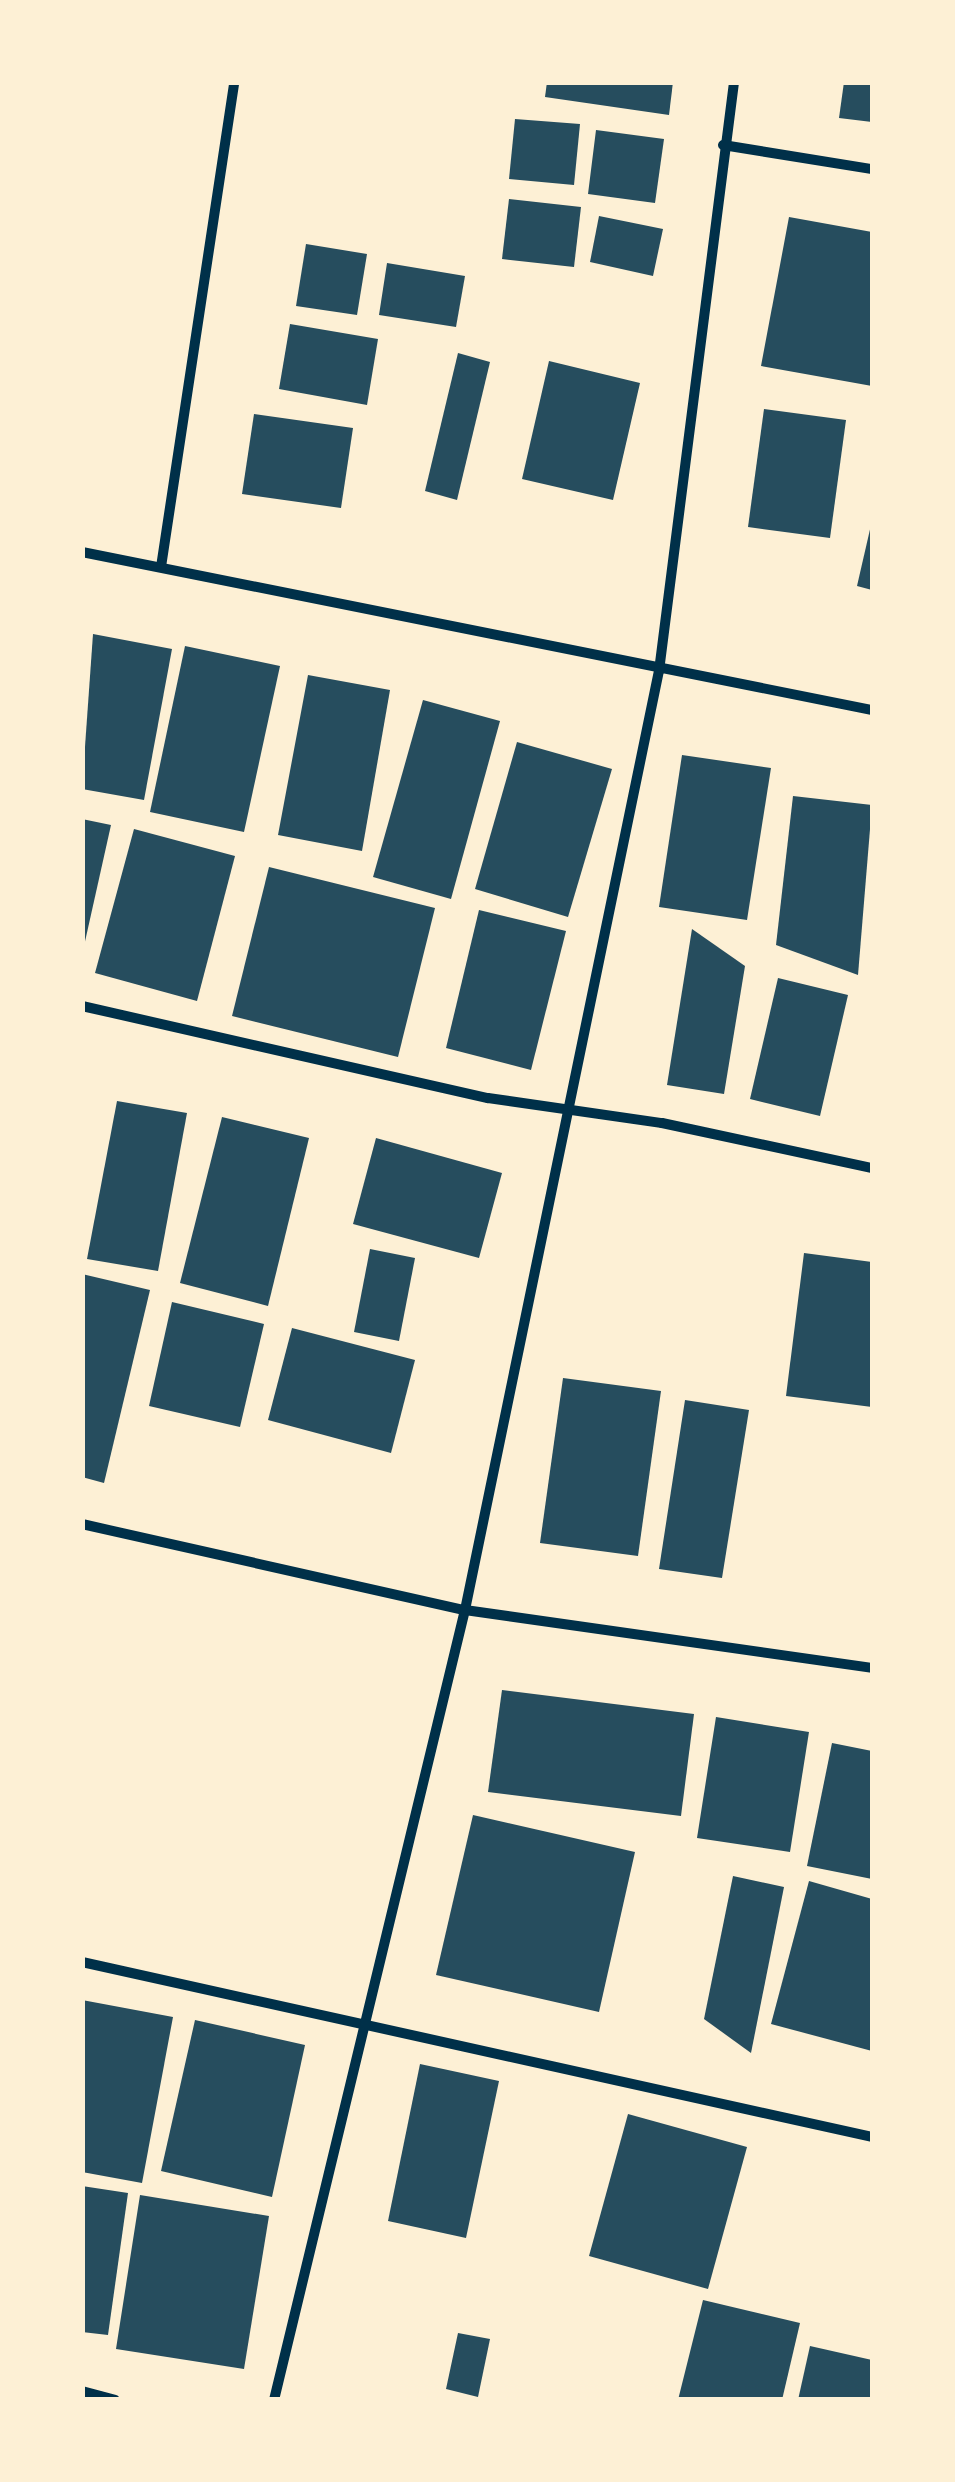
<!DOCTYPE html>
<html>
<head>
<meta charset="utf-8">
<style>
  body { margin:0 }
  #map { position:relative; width:955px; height:2482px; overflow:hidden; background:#fdf0d5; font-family:Poppins,sans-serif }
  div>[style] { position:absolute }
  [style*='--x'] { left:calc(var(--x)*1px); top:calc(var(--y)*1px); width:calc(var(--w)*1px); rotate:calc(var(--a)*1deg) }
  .building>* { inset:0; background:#264d5e }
  .minor>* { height:10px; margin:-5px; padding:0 5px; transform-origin:5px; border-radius:5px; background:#003049 }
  span { translate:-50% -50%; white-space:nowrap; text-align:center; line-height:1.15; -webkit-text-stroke:10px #fdf0d5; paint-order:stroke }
  .frame { position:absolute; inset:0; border:85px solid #fdf0d5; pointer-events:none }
</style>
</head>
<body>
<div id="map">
  <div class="building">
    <i style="clip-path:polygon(547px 82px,673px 82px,669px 115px,545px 97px)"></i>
    <i style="clip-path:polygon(844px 82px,872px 82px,872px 122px,839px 118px)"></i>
    <i style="clip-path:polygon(515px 119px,580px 124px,574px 185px,509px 179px)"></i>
    <i style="clip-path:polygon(596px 130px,664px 139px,655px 203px,588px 194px)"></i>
    <i style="clip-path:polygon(509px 199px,581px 207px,574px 267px,502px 259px)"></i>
    <i style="clip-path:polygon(599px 216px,663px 229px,653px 276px,590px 262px)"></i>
    <i style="clip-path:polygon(789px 217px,872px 232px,872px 386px,761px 366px)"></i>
    <i style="clip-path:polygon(306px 244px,367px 254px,357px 315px,296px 306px)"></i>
    <i style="clip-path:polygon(387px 263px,465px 276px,456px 327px,379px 315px)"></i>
    <i style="clip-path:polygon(290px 324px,378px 339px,367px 405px,279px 389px)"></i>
    <i style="clip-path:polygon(458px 353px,490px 362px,457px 500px,425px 491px)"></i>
    <i style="clip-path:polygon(549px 361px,640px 383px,613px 500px,522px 479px)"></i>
    <i style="clip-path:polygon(764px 409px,846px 420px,830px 538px,748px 527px)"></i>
    <i style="clip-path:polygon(254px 414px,353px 428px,341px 508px,242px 494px)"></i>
    <i style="clip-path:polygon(871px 525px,872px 525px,872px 590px,857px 586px)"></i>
    <i style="clip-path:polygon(93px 634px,172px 649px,144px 800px,82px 789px)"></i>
    <i style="clip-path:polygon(185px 646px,280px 666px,244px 832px,150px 812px)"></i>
    <i style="clip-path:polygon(308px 675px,390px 690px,362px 851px,278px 835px)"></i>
    <i style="clip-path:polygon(423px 700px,500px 721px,451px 899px,373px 877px)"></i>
    <i style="clip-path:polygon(517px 742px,612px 769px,568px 917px,475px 889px)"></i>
    <i style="clip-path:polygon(682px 755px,771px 768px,747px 920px,659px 907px)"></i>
    <i style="clip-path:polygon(793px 796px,872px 805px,858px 975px,776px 945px)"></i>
    <i style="clip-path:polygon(82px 819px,111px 825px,84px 946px,82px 945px)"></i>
    <i style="clip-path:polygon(134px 829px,235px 856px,197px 1001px,95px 973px)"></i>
    <i style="clip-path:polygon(269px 867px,435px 908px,398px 1057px,232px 1016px)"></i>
    <i style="clip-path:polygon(479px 910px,566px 931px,531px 1070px,446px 1048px)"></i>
    <i style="clip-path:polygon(692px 929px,745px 966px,724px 1094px,667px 1085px)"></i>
    <i style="clip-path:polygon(778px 978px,848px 995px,820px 1116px,750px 1099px)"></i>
    <i style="clip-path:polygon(117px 1101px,187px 1113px,158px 1271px,87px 1259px)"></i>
    <i style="clip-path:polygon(222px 1117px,309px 1138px,268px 1306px,180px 1283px)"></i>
    <i style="clip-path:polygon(376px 1138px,502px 1173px,479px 1258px,353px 1224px)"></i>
    <i style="clip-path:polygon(370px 1249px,415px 1258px,399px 1341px,354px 1332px)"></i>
    <i style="clip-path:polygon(804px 1253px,872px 1262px,872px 1407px,786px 1396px)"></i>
    <i style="clip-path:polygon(82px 1274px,150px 1290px,104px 1483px,82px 1477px)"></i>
    <i style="clip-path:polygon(172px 1302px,264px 1324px,240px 1427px,149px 1406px)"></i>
    <i style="clip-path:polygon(292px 1328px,415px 1360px,391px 1453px,268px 1420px)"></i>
    <i style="clip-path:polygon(563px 1378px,661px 1391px,638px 1556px,540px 1543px)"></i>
    <i style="clip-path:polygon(685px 1400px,749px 1410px,722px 1578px,659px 1569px)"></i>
    <i style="clip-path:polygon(502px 1690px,694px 1714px,681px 1816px,488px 1792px)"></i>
    <i style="clip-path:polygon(716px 1717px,809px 1732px,790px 1852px,697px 1838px)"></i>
    <i style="clip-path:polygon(832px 1743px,872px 1751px,872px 1879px,807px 1866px)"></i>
    <i style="clip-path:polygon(473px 1815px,635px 1852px,599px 2012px,436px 1975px)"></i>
    <i style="clip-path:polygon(733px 1876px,784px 1887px,751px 2053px,704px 2019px)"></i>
    <i style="clip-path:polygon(809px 1881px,872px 1899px,872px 2051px,771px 2024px)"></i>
    <i style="clip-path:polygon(82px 2000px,173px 2017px,142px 2183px,82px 2172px)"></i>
    <i style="clip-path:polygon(195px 2020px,305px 2045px,272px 2197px,161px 2171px)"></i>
    <i style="clip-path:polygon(420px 2064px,499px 2081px,466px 2238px,388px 2221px)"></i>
    <i style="clip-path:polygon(628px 2114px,747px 2147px,708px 2289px,589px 2256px)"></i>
    <i style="clip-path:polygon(82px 2186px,128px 2193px,108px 2335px,82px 2332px)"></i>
    <i style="clip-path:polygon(140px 2195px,269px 2216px,244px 2369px,116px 2349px)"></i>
    <i style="clip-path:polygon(703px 2300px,800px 2323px,782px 2400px,678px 2400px)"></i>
    <i style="clip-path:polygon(458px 2333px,490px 2339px,478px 2397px,446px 2389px)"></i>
    <i style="clip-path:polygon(810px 2346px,872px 2360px,872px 2400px,798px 2400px)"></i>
  </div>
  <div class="minor">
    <i style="--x:723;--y:145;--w:151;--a:9.2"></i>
    <i style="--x:82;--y:552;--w:806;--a:11.31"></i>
    <i style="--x:161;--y:567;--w:490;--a:-81.4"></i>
    <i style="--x:82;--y:1006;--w:416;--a:12.8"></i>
    <i style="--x:488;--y:1098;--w:176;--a:8.2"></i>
    <i style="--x:662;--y:1123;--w:215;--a:12.1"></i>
    <i style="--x:82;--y:1524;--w:393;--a:12.7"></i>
    <i style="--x:465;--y:1610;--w:411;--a:8.1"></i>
    <i style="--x:82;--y:1962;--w:809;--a:12.49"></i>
    <i style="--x:82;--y:2391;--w:34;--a:15"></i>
    <i style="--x:274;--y:2400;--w:813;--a:-76.41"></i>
    <i style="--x:465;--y:1610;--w:959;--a:-78.33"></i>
    <i style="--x:659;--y:671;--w:594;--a:-82.74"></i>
  </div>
  <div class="frame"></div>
</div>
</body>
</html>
